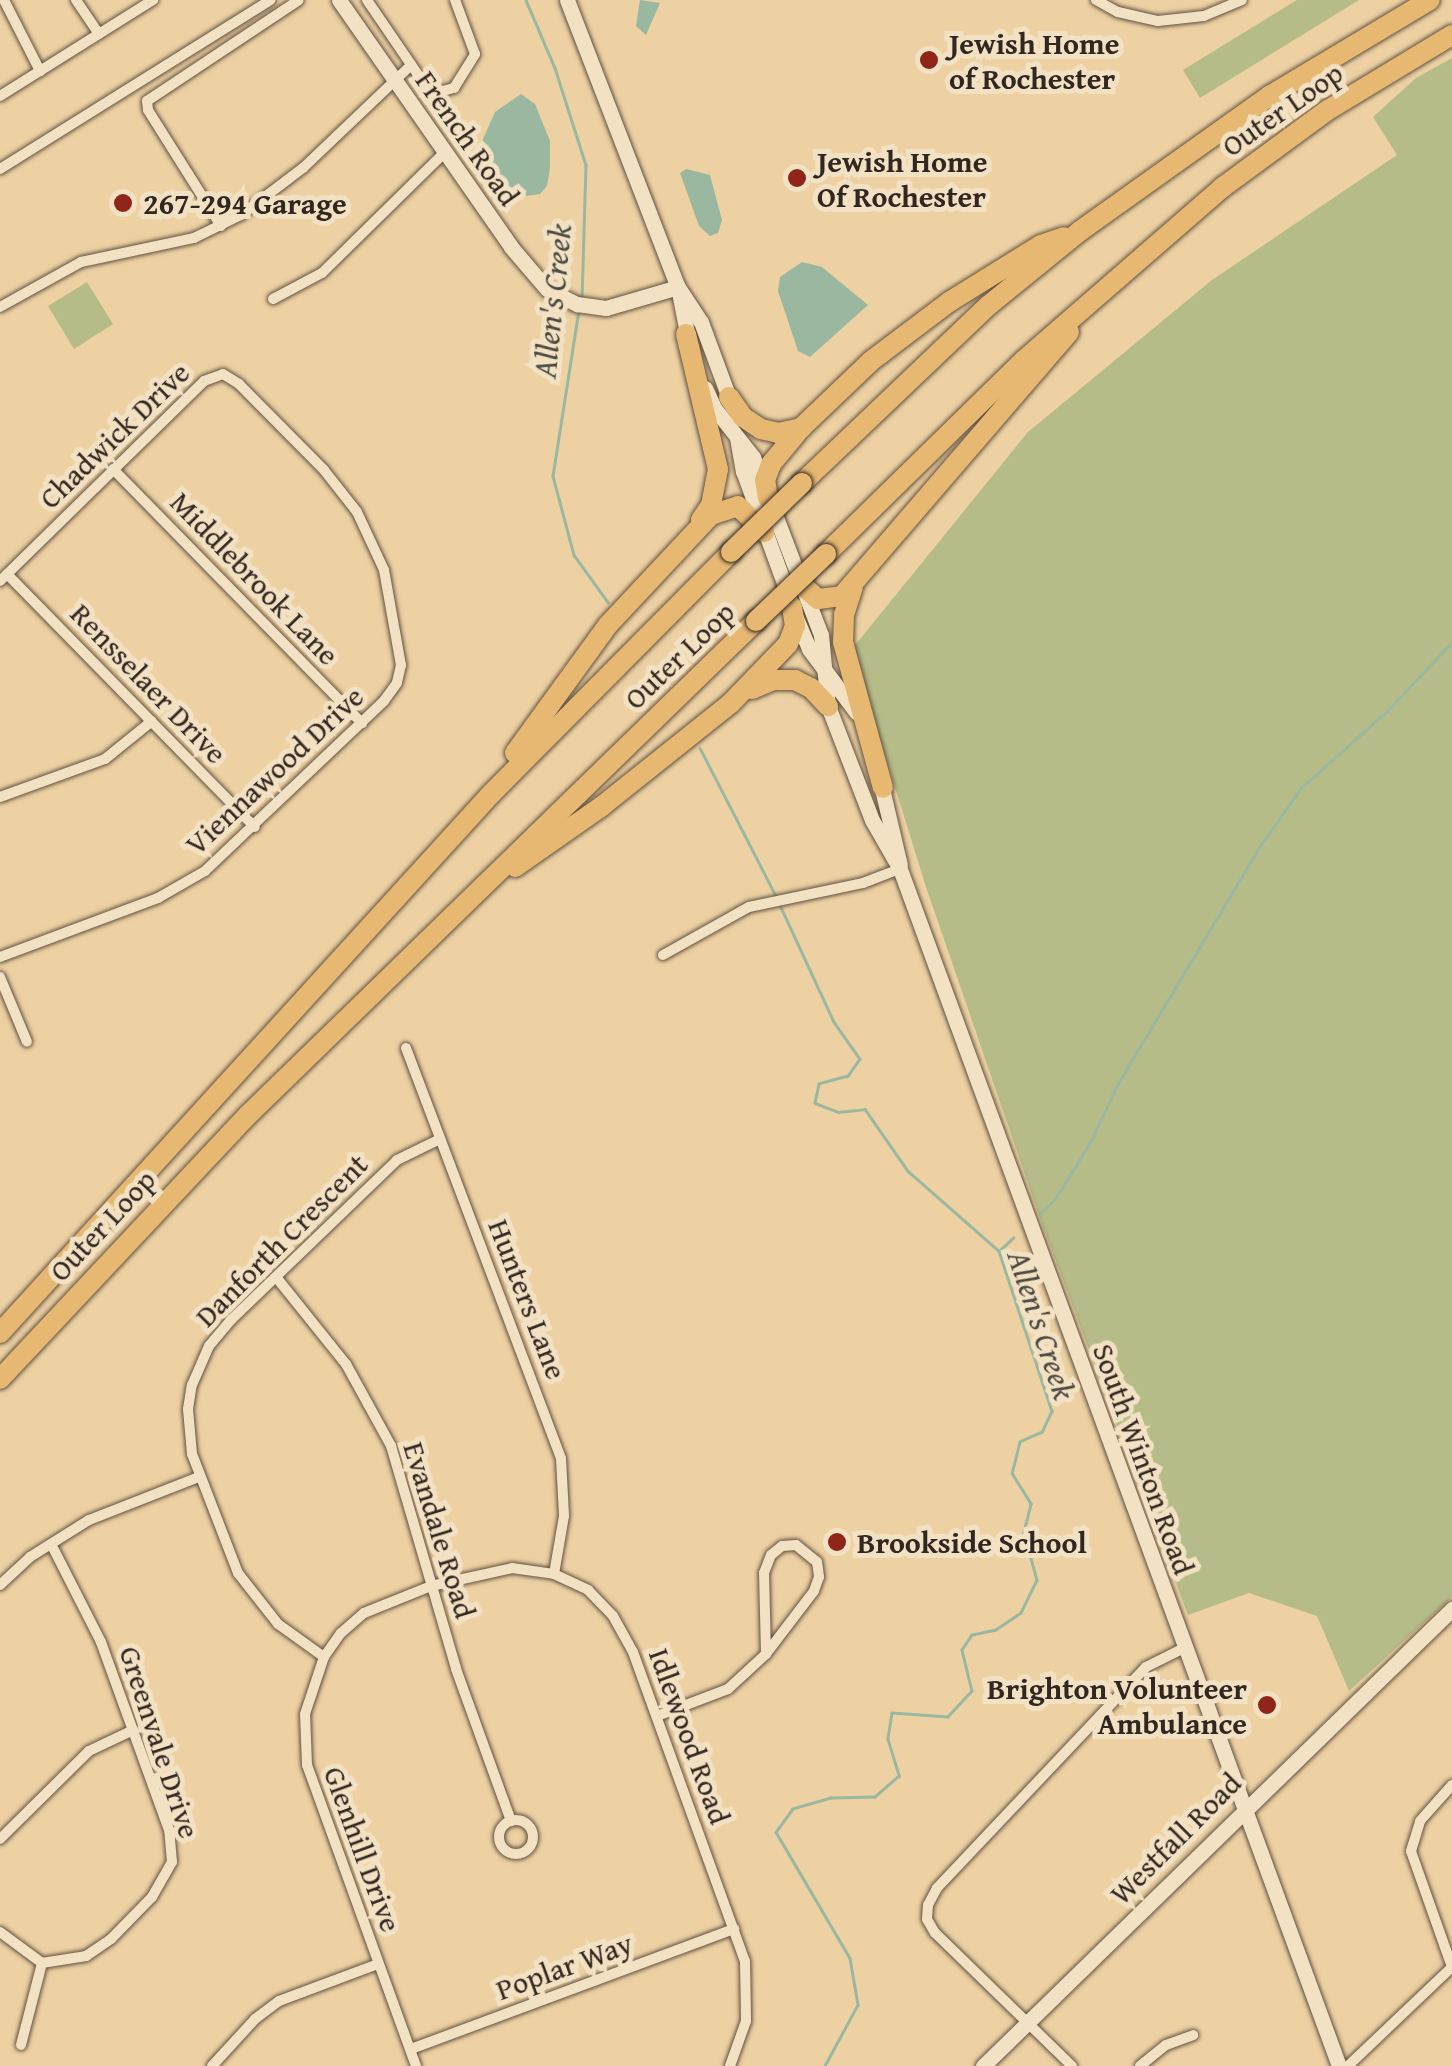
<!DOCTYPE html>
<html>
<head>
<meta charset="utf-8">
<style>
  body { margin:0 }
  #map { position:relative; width:1452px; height:2066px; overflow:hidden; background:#edd1a3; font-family:"Gentium Book Plus",serif }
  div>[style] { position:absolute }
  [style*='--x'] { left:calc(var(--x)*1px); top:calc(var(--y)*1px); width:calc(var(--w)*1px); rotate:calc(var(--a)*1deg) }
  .green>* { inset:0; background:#b5bc87 }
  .water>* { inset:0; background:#9ab8a0 }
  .stream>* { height:2.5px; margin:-1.25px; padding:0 1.25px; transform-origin:1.25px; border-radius:1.25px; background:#9ab8a0 }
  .roads { filter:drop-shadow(0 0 2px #615141) drop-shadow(0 0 2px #615141) }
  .street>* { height:10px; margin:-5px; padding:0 5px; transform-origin:5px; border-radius:5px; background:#f3e1c3 }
  .street>.ring { margin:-5px; padding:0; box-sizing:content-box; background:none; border:10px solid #f3e1c3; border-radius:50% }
  .secondary>* { height:15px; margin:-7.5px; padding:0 7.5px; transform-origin:7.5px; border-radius:7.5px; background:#f3e1c3 }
  .highway>* { height:20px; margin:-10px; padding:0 10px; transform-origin:10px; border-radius:10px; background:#e6b872 }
  .bridges { filter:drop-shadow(0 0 2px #322620) drop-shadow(0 0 2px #322620) }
  .highway-bridge>* { height:20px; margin:-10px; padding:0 10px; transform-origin:10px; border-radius:10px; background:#e6b872 }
  .dots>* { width:28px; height:28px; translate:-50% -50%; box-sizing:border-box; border:5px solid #f3e1c3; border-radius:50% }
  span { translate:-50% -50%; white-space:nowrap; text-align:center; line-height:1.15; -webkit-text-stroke:10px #f3e1c3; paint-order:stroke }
  .poi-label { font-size:30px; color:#322620; font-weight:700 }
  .left { translate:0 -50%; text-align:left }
  .right { translate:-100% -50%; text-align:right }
  .street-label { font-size:30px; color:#322620 }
  .water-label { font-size:32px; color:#4c4a40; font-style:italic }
</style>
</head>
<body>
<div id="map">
  <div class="green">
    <i style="clip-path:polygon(1297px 0,1359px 0,1200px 98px,1183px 70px)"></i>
    <i style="clip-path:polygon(1452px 58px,1452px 1597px,1349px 1691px,1317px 1616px,1249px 1593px,1188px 1615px,1041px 1221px,926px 887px,852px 649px,1028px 432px,1212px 280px,1397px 155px,1373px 117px,1416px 78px)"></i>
    <i style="clip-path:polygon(87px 282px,113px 324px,74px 349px,48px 306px)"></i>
  </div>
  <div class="water">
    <i style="clip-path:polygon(640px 0,660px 3px,646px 35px,636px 26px)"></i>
    <i style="clip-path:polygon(521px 94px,535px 104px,550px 141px,550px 168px,547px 186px,540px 194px,505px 199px,492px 187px,480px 146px,495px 112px)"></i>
    <i style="clip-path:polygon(686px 169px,710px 175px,722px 220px,718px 233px,710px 236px,699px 226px,680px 173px)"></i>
    <i style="clip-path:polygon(802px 262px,822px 267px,868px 305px,810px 357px,798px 351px,778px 291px,780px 277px)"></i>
  </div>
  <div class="stream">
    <i style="--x:526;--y:0;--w:74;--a:66.9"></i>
    <i style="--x:555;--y:68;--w:102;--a:72.3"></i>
    <i style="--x:586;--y:165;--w:132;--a:91.7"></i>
    <i style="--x:579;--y:310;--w:168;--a:98.9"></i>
    <i style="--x:553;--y:476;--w:82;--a:75.1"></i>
    <i style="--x:574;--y:555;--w:58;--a:54.1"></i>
    <i style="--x:700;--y:748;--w:169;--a:62.8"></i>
    <i style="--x:780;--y:905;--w:129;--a:65.2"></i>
    <i style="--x:834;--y:1022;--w:45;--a:54.9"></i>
    <i style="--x:860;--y:1059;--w:21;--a:125"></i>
    <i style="--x:848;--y:1076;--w:30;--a:165"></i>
    <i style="--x:819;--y:1084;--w:19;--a:102"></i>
    <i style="--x:815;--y:1103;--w:25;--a:21"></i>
    <i style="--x:838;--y:1112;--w:27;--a:-6"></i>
    <i style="--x:865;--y:1109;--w:75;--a:55.3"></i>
    <i style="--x:908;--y:1171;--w:121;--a:41.3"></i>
    <i style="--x:999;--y:1251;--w:169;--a:71.7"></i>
    <i style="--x:1052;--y:1411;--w:23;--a:115"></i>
    <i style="--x:1042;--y:1432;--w:24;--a:156"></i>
    <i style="--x:1020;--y:1442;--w:32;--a:104"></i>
    <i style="--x:1012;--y:1473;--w:36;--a:58"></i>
    <i style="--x:1031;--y:1504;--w:30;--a:104"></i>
    <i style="--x:1024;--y:1533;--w:49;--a:74.5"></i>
    <i style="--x:1037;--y:1580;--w:37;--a:116"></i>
    <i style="--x:1021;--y:1613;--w:30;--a:146"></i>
    <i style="--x:996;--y:1630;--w:25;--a:168"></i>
    <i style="--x:972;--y:1635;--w:18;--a:124"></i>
    <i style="--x:962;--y:1650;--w:42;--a:76.3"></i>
    <i style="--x:972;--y:1691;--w:35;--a:133"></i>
    <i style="--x:948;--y:1717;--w:56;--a:-175.9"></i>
    <i style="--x:892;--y:1713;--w:26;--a:99"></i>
    <i style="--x:888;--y:1739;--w:39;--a:73"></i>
    <i style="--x:899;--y:1776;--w:32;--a:139"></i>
    <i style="--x:875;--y:1797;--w:44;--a:178.7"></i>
    <i style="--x:831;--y:1798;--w:40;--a:164"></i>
    <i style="--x:793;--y:1809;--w:29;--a:126"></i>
    <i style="--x:776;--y:1832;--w:146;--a:59.6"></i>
    <i style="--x:850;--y:1958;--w:48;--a:80.3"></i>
    <i style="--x:858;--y:2005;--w:69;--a:118.4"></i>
    <i style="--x:1040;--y:1213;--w:21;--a:-43"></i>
    <i style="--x:1055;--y:1199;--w:68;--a:-58.2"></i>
    <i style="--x:1091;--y:1141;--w:62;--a:-65.1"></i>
    <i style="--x:1117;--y:1085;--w:275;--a:-59.1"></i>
    <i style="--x:1258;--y:849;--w:75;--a:-54.8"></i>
    <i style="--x:1301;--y:788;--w:115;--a:-41.8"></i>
    <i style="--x:1387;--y:711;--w:95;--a:-46.7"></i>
    <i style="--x:1000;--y:1250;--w:18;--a:-43"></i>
  </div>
  <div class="roads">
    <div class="street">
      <i style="--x:4;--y:0;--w:80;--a:63.1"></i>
      <i style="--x:76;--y:0;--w:41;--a:55.9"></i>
      <i style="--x:367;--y:0;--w:107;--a:55.7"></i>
      <i style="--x:427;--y:88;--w:10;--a:29"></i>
      <i style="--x:436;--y:93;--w:19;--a:-16"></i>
      <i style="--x:454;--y:88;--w:40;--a:-58"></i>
      <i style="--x:475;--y:54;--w:58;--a:-110.3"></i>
      <i style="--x:1096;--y:0;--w:25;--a:29"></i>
      <i style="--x:1118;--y:12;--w:41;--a:12.7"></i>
      <i style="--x:1158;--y:21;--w:46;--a:-6.2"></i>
      <i style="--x:1204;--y:16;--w:41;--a:-22.8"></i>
      <i style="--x:0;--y:96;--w:181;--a:-32.1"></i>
      <i style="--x:0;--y:169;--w:319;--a:-32"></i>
      <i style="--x:221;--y:226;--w:137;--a:-122.2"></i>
      <i style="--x:148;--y:110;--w:9;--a:-96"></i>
      <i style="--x:147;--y:101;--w:182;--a:-33.6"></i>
      <i style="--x:273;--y:299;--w:55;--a:-28"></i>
      <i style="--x:322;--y:273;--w:171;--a:-44.5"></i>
      <i style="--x:0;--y:307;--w:93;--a:-29.1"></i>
      <i style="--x:81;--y:262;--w:116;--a:-12"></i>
      <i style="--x:194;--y:238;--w:52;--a:-26.1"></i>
      <i style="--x:241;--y:215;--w:78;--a:-37.2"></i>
      <i style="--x:303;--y:168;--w:149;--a:-43.6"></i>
      <i style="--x:113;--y:469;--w:356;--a:45.6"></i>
      <i style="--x:7;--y:574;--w:354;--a:45.6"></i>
      <i style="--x:0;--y:581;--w:286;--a:-44.4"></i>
      <i style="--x:204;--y:381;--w:20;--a:-20"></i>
      <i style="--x:223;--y:374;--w:19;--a:32"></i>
      <i style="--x:239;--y:384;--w:121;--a:45.3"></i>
      <i style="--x:324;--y:470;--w:53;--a:51.8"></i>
      <i style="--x:357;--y:512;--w:64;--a:65"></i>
      <i style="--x:384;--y:570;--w:97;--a:79.9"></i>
      <i style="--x:401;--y:665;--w:18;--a:103"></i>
      <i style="--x:397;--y:683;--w:22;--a:126"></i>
      <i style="--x:384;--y:701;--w:247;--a:136.5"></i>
      <i style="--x:205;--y:871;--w:54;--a:150.1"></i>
      <i style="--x:158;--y:898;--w:169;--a:159.5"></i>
      <i style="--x:0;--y:797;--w:112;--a:-19.9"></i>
      <i style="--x:105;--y:759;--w:60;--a:-39"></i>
      <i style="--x:663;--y:955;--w:98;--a:-29.2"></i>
      <i style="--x:749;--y:907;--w:116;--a:-11.9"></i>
      <i style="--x:863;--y:883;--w:40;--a:-21"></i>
      <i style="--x:0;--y:977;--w:70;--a:67.4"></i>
      <i style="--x:406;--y:1048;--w:438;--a:69.3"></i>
      <i style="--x:561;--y:1458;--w:58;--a:87"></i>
      <i style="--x:564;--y:1516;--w:59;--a:99.8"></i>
      <i style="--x:276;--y:1277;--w:112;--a:51.2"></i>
      <i style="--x:346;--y:1364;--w:94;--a:61.2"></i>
      <i style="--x:391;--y:1446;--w:232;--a:73.7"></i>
      <i style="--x:456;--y:1669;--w:162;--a:70.1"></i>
      <i style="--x:796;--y:1545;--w:27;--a:39"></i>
      <i style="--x:817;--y:1562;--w:15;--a:82"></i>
      <i style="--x:819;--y:1577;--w:15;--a:110"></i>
      <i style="--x:814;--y:1591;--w:79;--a:127.3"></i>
      <i style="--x:766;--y:1654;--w:81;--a:-91.4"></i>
      <i style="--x:764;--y:1573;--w:19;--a:-69"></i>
      <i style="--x:771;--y:1555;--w:14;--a:-39"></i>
      <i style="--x:782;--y:1546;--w:14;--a:-4"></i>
      <i style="--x:0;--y:1585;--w:41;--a:-43"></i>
      <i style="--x:30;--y:1557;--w:70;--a:-32.1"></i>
      <i style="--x:89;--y:1520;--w:118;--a:-21.4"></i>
      <i style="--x:324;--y:1657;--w:57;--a:-144.3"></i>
      <i style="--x:278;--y:1624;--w:65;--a:-128.1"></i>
      <i style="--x:238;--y:1573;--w:128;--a:-111.1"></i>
      <i style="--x:192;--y:1454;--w:45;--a:-95.1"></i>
      <i style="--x:188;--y:1409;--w:24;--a:-81"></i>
      <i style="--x:192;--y:1385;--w:43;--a:-66.4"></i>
      <i style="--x:209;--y:1346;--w:35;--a:-50"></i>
      <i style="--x:232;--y:1319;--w:229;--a:-43.9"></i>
      <i style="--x:397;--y:1160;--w:48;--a:-26"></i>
      <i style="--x:657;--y:1716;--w:76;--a:-20.8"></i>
      <i style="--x:728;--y:1689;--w:52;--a:-42.6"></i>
      <i class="ring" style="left:499px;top:1820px;width:24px;height:24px"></i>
      <i style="--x:0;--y:1839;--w:125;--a:-44.7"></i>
      <i style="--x:89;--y:1751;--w:49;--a:-25.5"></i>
      <i style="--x:0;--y:1932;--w:52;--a:36.4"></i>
      <i style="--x:42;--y:1963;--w:45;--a:-9"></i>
      <i style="--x:86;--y:1956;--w:30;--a:-34"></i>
      <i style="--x:111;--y:1939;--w:59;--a:-45.7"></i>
      <i style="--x:152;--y:1897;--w:40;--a:-60.3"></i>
      <i style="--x:172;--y:1862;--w:32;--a:-95"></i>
      <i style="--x:169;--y:1830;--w:200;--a:-109.9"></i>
      <i style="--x:101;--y:1642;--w:110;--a:-117"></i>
      <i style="--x:1452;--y:1967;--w:123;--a:-109.5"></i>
      <i style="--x:1411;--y:1851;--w:31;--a:-73"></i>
      <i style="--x:1420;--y:1821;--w:48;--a:-48.4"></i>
      <i style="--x:21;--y:2045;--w:85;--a:-75.6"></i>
      <i style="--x:411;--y:2049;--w:345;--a:-20.4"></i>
      <i style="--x:212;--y:2066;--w:64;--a:-47.5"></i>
      <i style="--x:255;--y:2019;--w:30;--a:-37"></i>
      <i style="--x:279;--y:2001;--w:106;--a:-20.5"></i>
      <i style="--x:416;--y:2066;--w:320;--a:-109.9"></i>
      <i style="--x:307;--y:1765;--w:51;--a:-92.2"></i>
      <i style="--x:305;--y:1714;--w:60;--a:-71.6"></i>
      <i style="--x:324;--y:1657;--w:29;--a:-55"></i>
      <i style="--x:341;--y:1633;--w:30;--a:-41"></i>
      <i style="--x:364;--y:1613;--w:72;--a:-21.9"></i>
      <i style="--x:431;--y:1586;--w:83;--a:-12.5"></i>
      <i style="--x:512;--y:1568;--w:42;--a:8.1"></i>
      <i style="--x:554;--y:1574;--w:38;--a:25"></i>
      <i style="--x:588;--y:1590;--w:36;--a:46"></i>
      <i style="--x:613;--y:1616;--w:41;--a:60.9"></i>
      <i style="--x:633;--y:1652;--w:329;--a:70.1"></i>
      <i style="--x:745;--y:1961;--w:60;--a:89"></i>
      <i style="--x:746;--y:2021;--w:48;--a:109.6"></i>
      <i style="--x:1072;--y:2066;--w:191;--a:-135.8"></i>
      <i style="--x:935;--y:1933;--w:16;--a:-120"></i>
      <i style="--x:927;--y:1919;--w:14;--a:-86"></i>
      <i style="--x:928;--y:1905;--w:19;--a:-62"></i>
      <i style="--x:937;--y:1888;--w:304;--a:-46.6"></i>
      <i style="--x:1146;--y:1667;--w:42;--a:-26.6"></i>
      <i style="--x:1140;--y:2066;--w:33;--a:-39"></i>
      <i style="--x:1166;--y:2045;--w:29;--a:-20"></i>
      <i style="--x:1348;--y:2066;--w:144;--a:-43.6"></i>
    </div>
    <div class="secondary">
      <i style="--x:339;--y:0;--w:301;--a:55.1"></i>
      <i style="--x:511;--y:247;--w:55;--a:49.4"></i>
      <i style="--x:547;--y:289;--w:34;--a:27"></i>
      <i style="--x:577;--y:304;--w:29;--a:8"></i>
      <i style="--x:606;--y:308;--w:75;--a:-16.3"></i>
      <i style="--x:567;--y:0;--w:308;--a:68.9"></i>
      <i style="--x:678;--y:287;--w:57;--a:78.9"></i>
      <i style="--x:678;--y:287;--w:42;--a:56.7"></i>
      <i style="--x:701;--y:322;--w:90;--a:69.7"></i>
      <i style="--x:705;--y:388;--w:23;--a:65"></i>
      <i style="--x:715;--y:409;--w:61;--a:51.6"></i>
      <i style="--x:753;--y:457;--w:191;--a:69.1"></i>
      <i style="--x:821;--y:635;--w:71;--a:84.4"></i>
      <i style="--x:828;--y:706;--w:122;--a:68.9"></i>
      <i style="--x:872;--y:820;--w:56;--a:60.3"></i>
      <i style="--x:900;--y:869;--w:1275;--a:69.86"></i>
      <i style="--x:737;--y:438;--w:34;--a:80"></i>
      <i style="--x:743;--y:471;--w:134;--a:69.9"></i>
      <i style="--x:796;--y:618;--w:34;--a:67"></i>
      <i style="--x:809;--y:649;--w:79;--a:53.3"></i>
      <i style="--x:880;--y:780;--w:87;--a:76.8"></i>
      <i style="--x:983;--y:2066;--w:655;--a:-44.26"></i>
    </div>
    <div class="highway">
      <i style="--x:686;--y:334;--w:139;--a:76.7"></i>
      <i style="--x:718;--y:469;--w:37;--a:101"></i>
      <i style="--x:711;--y:505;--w:18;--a:124"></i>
      <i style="--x:729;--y:397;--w:24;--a:55"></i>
      <i style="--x:743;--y:417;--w:22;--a:34"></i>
      <i style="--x:761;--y:429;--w:17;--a:13"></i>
      <i style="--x:778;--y:433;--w:24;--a:-12"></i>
      <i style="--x:802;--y:483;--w:258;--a:-43.6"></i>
      <i style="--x:989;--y:305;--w:117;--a:-39.1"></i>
      <i style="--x:1080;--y:231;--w:234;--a:-35.5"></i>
      <i style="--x:1271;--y:95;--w:185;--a:-30.9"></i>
      <i style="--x:768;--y:498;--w:18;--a:-99"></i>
      <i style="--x:765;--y:480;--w:17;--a:-69"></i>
      <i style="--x:771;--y:464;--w:47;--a:-50.2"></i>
      <i style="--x:801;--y:428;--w:97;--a:-43.7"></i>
      <i style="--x:871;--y:361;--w:98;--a:-37.1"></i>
      <i style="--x:949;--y:302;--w:108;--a:-31.8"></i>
      <i style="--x:1041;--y:245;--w:24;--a:-19"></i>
      <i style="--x:826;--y:554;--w:277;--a:-44.4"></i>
      <i style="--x:1024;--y:360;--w:264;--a:-41"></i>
      <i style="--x:1223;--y:187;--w:130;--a:-36.3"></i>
      <i style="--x:1328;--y:110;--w:145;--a:-31.2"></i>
      <i style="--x:800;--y:583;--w:24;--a:42"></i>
      <i style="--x:818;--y:599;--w:24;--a:-7"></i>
      <i style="--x:842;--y:596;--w:348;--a:-49.3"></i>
      <i style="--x:853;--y:587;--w:29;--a:108"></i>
      <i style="--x:844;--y:615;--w:27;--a:92"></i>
      <i style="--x:843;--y:642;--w:151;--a:74.7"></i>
      <i style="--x:752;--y:689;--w:23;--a:-23"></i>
      <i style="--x:773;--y:680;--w:22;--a:0"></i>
      <i style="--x:795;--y:680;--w:18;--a:27"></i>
      <i style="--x:811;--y:688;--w:25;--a:47"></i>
      <i style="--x:515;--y:753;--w:158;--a:-54"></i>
      <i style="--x:608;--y:625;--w:151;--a:-46.9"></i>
      <i style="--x:711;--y:515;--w:28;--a:-18"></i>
      <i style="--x:738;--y:506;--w:37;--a:45"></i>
      <i style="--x:515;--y:867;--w:106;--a:-35"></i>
      <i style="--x:602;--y:806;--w:164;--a:-38.6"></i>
      <i style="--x:730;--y:704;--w:83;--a:-46"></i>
      <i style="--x:788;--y:644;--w:19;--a:-69"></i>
      <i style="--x:795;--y:626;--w:20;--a:-99"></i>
      <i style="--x:0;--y:1333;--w:729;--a:-47.67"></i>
      <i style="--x:491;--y:794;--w:341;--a:-45.2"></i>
      <i style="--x:0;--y:1379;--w:361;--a:-46.8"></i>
      <i style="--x:247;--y:1116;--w:710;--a:-44.2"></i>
    </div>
  </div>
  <div class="bridges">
    <div class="highway-bridge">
      <i style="--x:731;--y:552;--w:99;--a:-44.2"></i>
      <i style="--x:756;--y:621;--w:97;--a:-43.7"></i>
    </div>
  </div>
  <div class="dots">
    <i style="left:929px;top:60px;background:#8f2418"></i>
    <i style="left:797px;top:178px;background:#8f2418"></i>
    <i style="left:123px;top:203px;background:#8f2418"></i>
    <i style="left:837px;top:1542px;background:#8f2418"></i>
    <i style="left:1267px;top:1705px;background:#8f2418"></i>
  </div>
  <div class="poi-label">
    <span class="left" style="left:949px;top:60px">Jewish Home<br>of Rochester</span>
    <span class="left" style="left:817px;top:178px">Jewish Home<br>Of Rochester</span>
    <span class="left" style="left:143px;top:203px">267-294 Garage</span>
    <span class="left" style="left:857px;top:1542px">Brookside School</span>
    <span class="right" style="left:1247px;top:1705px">Brighton Volunteer<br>Ambulance</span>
  </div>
  <div class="street-label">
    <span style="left:1282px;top:109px;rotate:-35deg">Outer Loop</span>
    <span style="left:468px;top:138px;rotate:55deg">French Road</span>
    <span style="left:114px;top:435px;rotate:-44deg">Chadwick Drive</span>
    <span style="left:255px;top:578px;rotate:46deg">Middlebrook Lane</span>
    <span style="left:679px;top:655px;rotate:-44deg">Outer Loop</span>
    <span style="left:149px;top:683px;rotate:46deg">Rensselaer Drive</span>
    <span style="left:274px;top:770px;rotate:-43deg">Viennawood Drive</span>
    <span style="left:102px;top:1225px;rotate:-47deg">Outer Loop</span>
    <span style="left:281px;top:1240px;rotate:-45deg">Danforth Crescent</span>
    <span style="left:528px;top:1299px;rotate:69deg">Hunters Lane</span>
    <span style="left:1144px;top:1459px;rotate:70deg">South Winton Road</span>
    <span style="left:440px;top:1530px;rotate:73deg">Evandale Road</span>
    <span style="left:690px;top:1736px;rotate:70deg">Idlewood Road</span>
    <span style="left:160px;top:1742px;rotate:72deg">Greenvale Drive</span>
    <span style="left:1175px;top:1838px;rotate:-45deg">Westfall Road</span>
    <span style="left:363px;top:1849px;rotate:70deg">Glenhill Drive</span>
    <span style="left:564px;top:1966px;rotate:-20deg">Poplar Way</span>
  </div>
  <div class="water-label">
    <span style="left:553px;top:301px;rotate:-84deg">Allen's Creek</span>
    <span style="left:1041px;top:1325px;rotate:72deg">Allen's Creek</span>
  </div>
</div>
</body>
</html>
